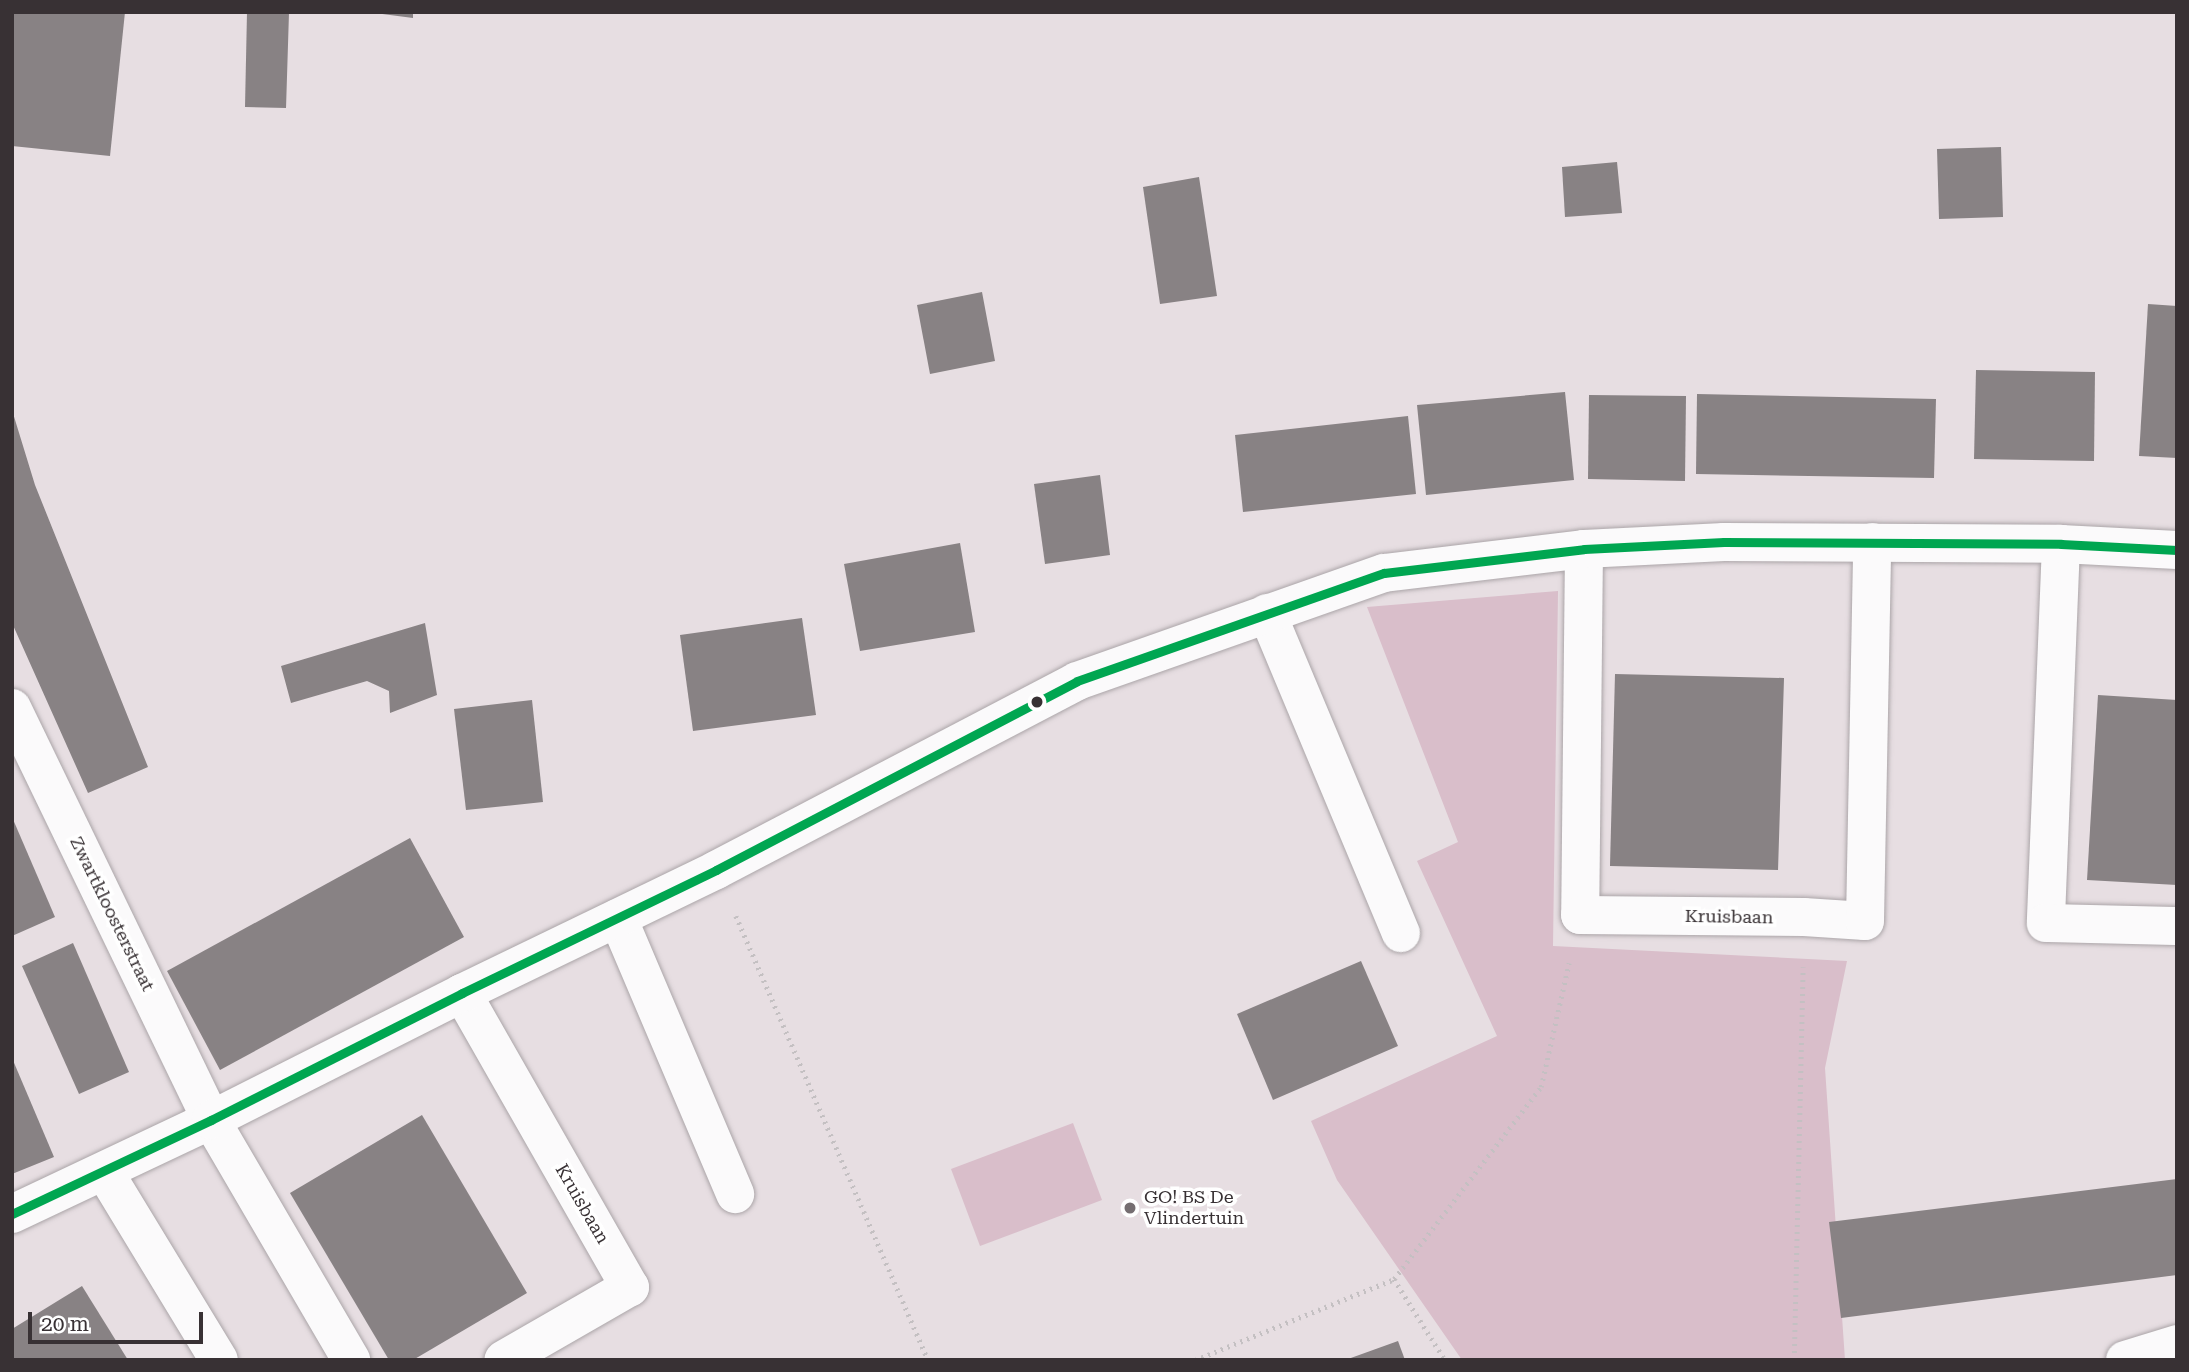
<!DOCTYPE html>
<html>
<head>
<meta charset="utf-8">
<style>
  body { margin:0 }
  #map { position:relative; width:2189px; height:1372px; overflow:hidden; background:#e7dee2; font-family:"Roboto Serif",serif }
  div>[style] { position:absolute }
  [style*='--x'] { left:calc(var(--x)*1px); top:calc(var(--y)*1px); width:calc(var(--w)*1px); rotate:calc(var(--a)*1deg) }
  .green>* { inset:0; background:#d9beca }
  .building>* { inset:0; background:#888284 }
  .path>* { height:4.5px; margin-top:-2.25px; transform-origin:0; background:repeating-linear-gradient(90deg,#c4c0c2 0 2px,transparent 0 7px) }
  .roads { filter:drop-shadow(0 0 2px #aba5a8) drop-shadow(0 0 2px #aba5a8) }
  .minor>* { height:38px; margin:-19px; padding:0 19px; transform-origin:19px; border-radius:19px; background:#fbfafb }
  .bus-1>* { height:9px; margin:-4.5px; padding:0 4.5px; transform-origin:4.5px; border-radius:4.5px; background:#00a651 }
  .dots>* { width:19px; height:19px; translate:-50% -50%; box-sizing:border-box; border:4px solid #fff; border-radius:50% }
  span { translate:-50% -50%; white-space:nowrap; text-align:center; line-height:1.15; -webkit-text-stroke:7px #fff; paint-order:stroke }
  .street-label { font-size:18px; color:#383134 }
  .poi-label { font-size:18px; color:#383134 }
  .left { translate:0 -50%; text-align:left }
  .frame { position:absolute; inset:0; border:14px solid #383134; pointer-events:none }
  .scale { position:absolute; left:28px; top:1312px; width:175px; height:32px; box-sizing:border-box; border:4px solid #383134; border-top:0; padding-left:9px; font-size:21px; line-height:24px; white-space:nowrap; color:#383134; -webkit-text-stroke:5px #fff; paint-order:stroke }
</style>
</head>
<body>
<div id="map">
  <div class="green">
    <i style="clip-path:polygon(1558px 591px,1553px 946px,1847px 961px,1825px 1068px,1845px 1360px,1462px 1360px,1337px 1180px,1311px 1121px,1497px 1036px,1417px 861px,1458px 842px,1367px 607px)"></i>
    <i style="clip-path:polygon(1073px 1123px,1102px 1200px,980px 1246px,951px 1169px)"></i>
  </div>
  <div class="building">
    <i style="clip-path:polygon(12px 12px,125px 12px,110px 156px,12px 146px)"></i>
    <i style="clip-path:polygon(247px 12px,289px 12px,286px 108px,245px 107px)"></i>
    <i style="clip-path:polygon(367px 12px,413px 12px,413px 18px)"></i>
    <i style="clip-path:polygon(2001px 147px,2003px 217px,1939px 219px,1937px 149px)"></i>
    <i style="clip-path:polygon(1617px 162px,1622px 213px,1565px 217px,1562px 167px)"></i>
    <i style="clip-path:polygon(1199px 177px,1217px 296px,1160px 304px,1143px 187px)"></i>
    <i style="clip-path:polygon(982px 292px,995px 361px,930px 374px,917px 305px)"></i>
    <i style="clip-path:polygon(2148px 304px,2177px 306px,2177px 458px,2139px 456px)"></i>
    <i style="clip-path:polygon(1976px 370px,2095px 372px,2094px 461px,1974px 459px)"></i>
    <i style="clip-path:polygon(1565px 392px,1574px 480px,1426px 495px,1417px 405px)"></i>
    <i style="clip-path:polygon(1697px 394px,1936px 399px,1934px 478px,1696px 474px)"></i>
    <i style="clip-path:polygon(1589px 395px,1686px 396px,1685px 481px,1588px 479px)"></i>
    <i style="clip-path:polygon(12px 410px,35px 485px,148px 767px,88px 793px,12px 623px)"></i>
    <i style="clip-path:polygon(1408px 416px,1416px 494px,1243px 512px,1235px 435px)"></i>
    <i style="clip-path:polygon(1100px 475px,1110px 555px,1045px 564px,1034px 484px)"></i>
    <i style="clip-path:polygon(960px 543px,975px 632px,860px 651px,844px 564px)"></i>
    <i style="clip-path:polygon(802px 618px,816px 715px,693px 731px,680px 635px)"></i>
    <i style="clip-path:polygon(425px 623px,437px 695px,390px 713px,389px 691px,367px 681px,291px 703px,281px 666px)"></i>
    <i style="clip-path:polygon(1615px 674px,1784px 678px,1778px 870px,1610px 866px)"></i>
    <i style="clip-path:polygon(2098px 695px,2177px 700px,2177px 885px,2087px 880px)"></i>
    <i style="clip-path:polygon(532px 700px,543px 802px,466px 810px,454px 709px)"></i>
    <i style="clip-path:polygon(12px 817px,55px 917px,12px 936px)"></i>
    <i style="clip-path:polygon(410px 838px,464px 937px,220px 1070px,167px 971px)"></i>
    <i style="clip-path:polygon(73px 943px,129px 1072px,79px 1094px,22px 966px)"></i>
    <i style="clip-path:polygon(1361px 961px,1398px 1046px,1273px 1100px,1237px 1014px)"></i>
    <i style="clip-path:polygon(12px 1058px,54px 1157px,12px 1174px)"></i>
    <i style="clip-path:polygon(422px 1115px,527px 1293px,413px 1360px,389px 1360px,290px 1193px)"></i>
    <i style="clip-path:polygon(2177px 1179px,2177px 1275px,1841px 1318px,1829px 1222px)"></i>
    <i style="clip-path:polygon(82px 1286px,128px 1360px,12px 1360px,12px 1329px)"></i>
    <i style="clip-path:polygon(1398px 1341px,1405px 1360px,1348px 1360px,1348px 1359px)"></i>
  </div>
  <div class="path">
    <i style="--x:736;--y:916;--w:484;--a:66.6"></i>
    <i style="--x:1394;--y:1279;--w:96;--a:57.8"></i>
    <i style="--x:1195;--y:1360;--w:215;--a:-22.1"></i>
    <i style="--x:1394;--y:1279;--w:242;--a:-52.6"></i>
    <i style="--x:1541;--y:1087;--w:127;--a:-77.3"></i>
    <i style="--x:1794;--y:1360;--w:393;--a:-88.7"></i>
  </div>
  <div class="roads">
    <div class="minor">
      <i style="--x:2061;--y:544;--w:379;--a:92.3"></i>
      <i style="--x:2046;--y:923;--w:131;--a:1.3"></i>
      <i style="--x:1584;--y:549;--w:366;--a:90.6"></i>
      <i style="--x:1580;--y:915;--w:224;--a:0.5"></i>
      <i style="--x:1804;--y:917;--w:61;--a:3.8"></i>
      <i style="--x:1865;--y:921;--w:379;--a:-88.9"></i>
      <i style="--x:1267;--y:613;--w:347;--a:67.3"></i>
      <i style="--x:12;--y:708;--w:458;--a:64.2"></i>
      <i style="--x:211;--y:1120;--w:278;--a:59.7"></i>
      <i style="--x:618;--y:918;--w:300;--a:67"></i>
      <i style="--x:462;--y:993;--w:339;--a:60.3"></i>
      <i style="--x:630;--y:1287;--w:146;--a:150.1"></i>
      <i style="--x:104;--y:1171;--w:221;--a:58.7"></i>
      <i style="--x:12;--y:1214;--w:220;--a:-25.3"></i>
      <i style="--x:211;--y:1120;--w:281;--a:-26.8"></i>
      <i style="--x:462;--y:993;--w:282;--a:-25.8"></i>
      <i style="--x:716;--y:870;--w:407;--a:-27.6"></i>
      <i style="--x:1077;--y:681;--w:325;--a:-19.4"></i>
      <i style="--x:1384;--y:573;--w:201;--a:-6.8"></i>
      <i style="--x:1584;--y:549;--w:140;--a:-2.9"></i>
      <i style="--x:1724;--y:542;--w:337;--a:0.3"></i>
      <i style="--x:2061;--y:544;--w:116;--a:3"></i>
      <i style="--x:2125;--y:1360;--w:54;--a:-17.1"></i>
    </div>
  </div>
  <div class="bus-1">
    <i style="--x:12;--y:1214;--w:220;--a:-25.3"></i>
    <i style="--x:211;--y:1120;--w:281;--a:-26.8"></i>
    <i style="--x:462;--y:993;--w:282;--a:-25.8"></i>
    <i style="--x:716;--y:870;--w:407;--a:-27.6"></i>
    <i style="--x:1077;--y:681;--w:325;--a:-19.4"></i>
    <i style="--x:1384;--y:573;--w:201;--a:-6.8"></i>
    <i style="--x:1584;--y:549;--w:140;--a:-2.9"></i>
    <i style="--x:1724;--y:542;--w:337;--a:0.3"></i>
    <i style="--x:2061;--y:544;--w:116;--a:3"></i>
  </div>
  <div class="dots">
    <i style="left:1037px;top:702px;background:#383134"></i>
    <i style="left:1130px;top:1208px;background:#756e71"></i>
  </div>
  <div class="street-label">
    <span style="left:112px;top:914px;rotate:64deg">Zwartkloosterstraat</span>
    <span style="left:1729px;top:917px;rotate:1deg">Kruisbaan</span>
    <span style="left:582px;top:1204px;rotate:60deg">Kruisbaan</span>
  </div>
  <div class="poi-label">
    <span class="left" style="left:1144px;top:1208px">GO! BS De<br>Vlindertuin</span>
  </div>
  <div class="frame"></div>
  <div class="scale">20 m</div>
</div>
</body>
</html>
